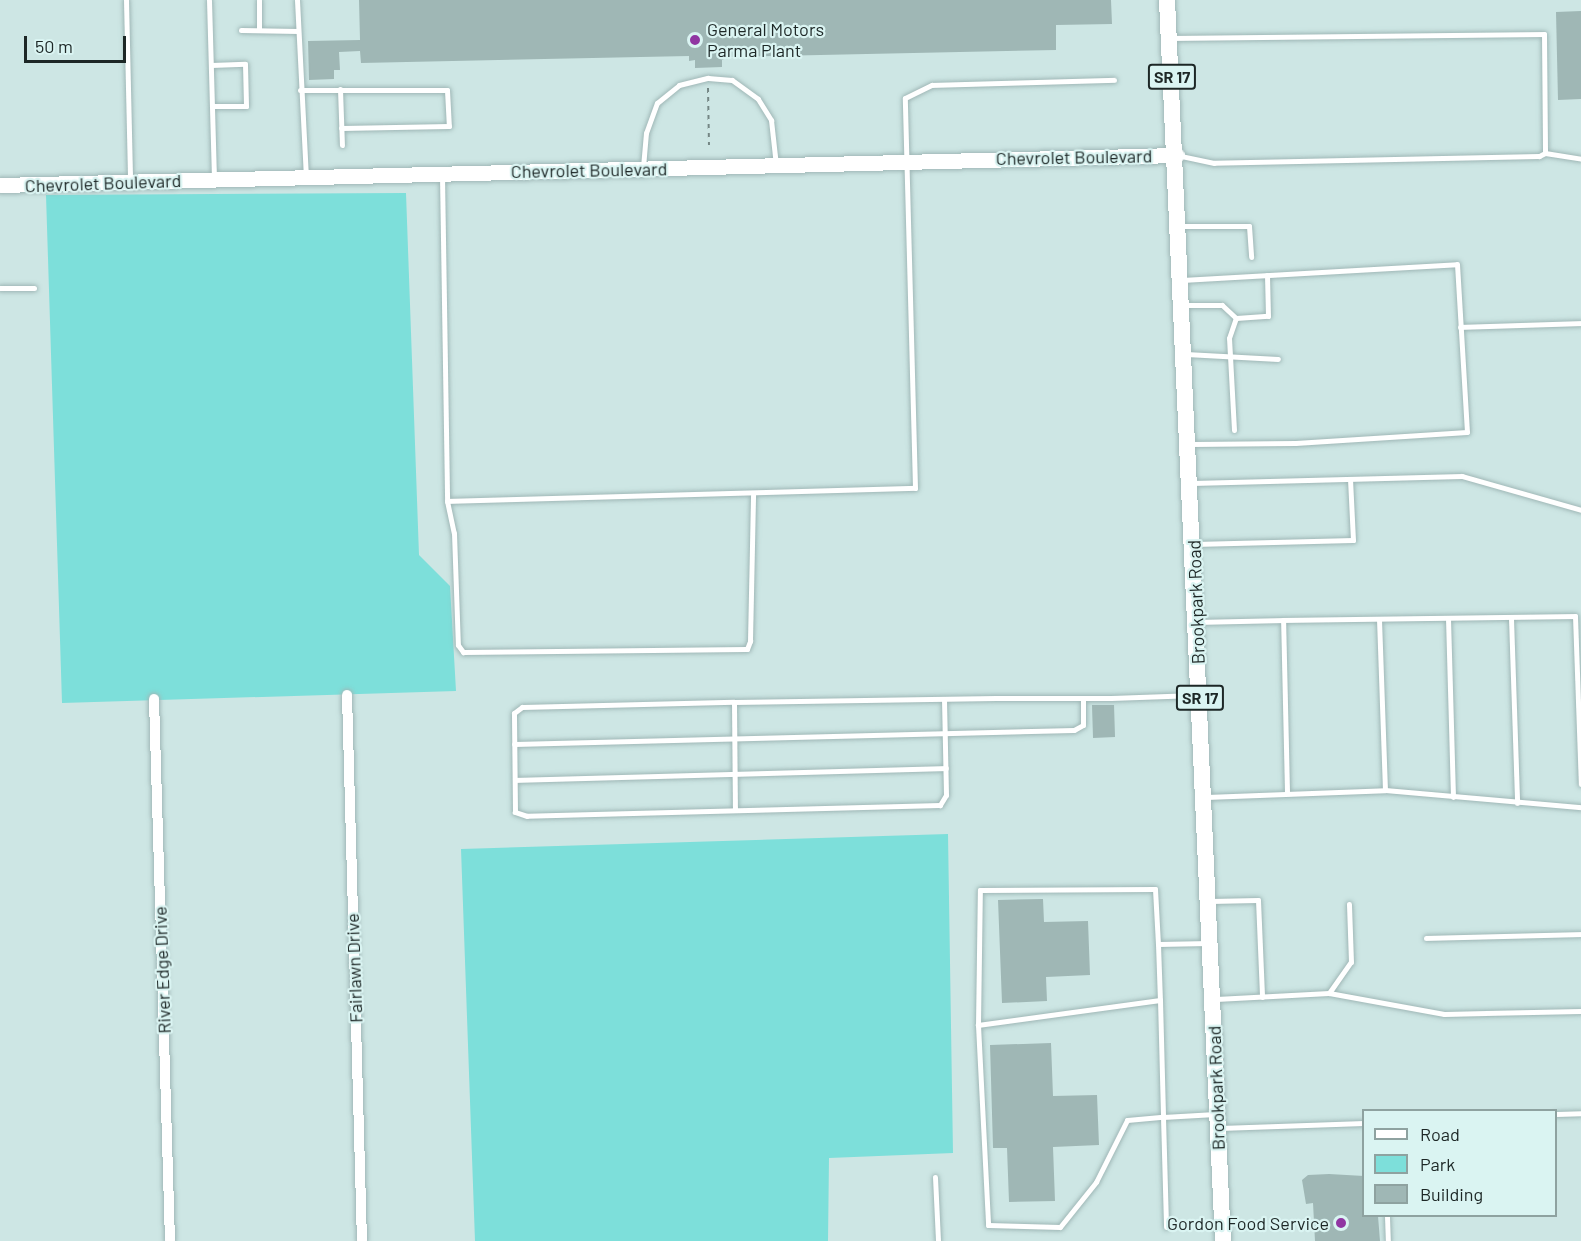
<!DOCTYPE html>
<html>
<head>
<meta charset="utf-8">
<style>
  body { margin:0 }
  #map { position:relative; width:1581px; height:1241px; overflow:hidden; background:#cde6e4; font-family:Barlow,sans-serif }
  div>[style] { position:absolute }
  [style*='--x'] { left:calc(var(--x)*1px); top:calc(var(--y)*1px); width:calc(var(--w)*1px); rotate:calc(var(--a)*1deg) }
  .green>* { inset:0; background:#7ddfda }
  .building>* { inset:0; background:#9fb7b5 }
  .path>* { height:2px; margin-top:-1px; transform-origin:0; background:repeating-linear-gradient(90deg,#748684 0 4.5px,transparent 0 9px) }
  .roads { filter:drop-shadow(0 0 2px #9fb7b6) drop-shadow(0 0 2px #9fb7b6) }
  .service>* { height:5px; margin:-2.5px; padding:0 2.5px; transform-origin:2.5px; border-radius:2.5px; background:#fff }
  .minor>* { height:10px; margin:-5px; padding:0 5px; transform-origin:5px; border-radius:5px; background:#fff }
  .secondary>* { height:15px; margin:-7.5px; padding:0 7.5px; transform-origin:7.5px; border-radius:7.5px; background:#fff }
  .primary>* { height:16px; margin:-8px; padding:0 8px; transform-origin:8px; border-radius:8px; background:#fff }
  .dots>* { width:16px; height:16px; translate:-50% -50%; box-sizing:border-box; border:3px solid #daf4f2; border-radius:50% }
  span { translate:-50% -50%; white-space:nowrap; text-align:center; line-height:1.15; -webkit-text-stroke:4.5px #daf4f2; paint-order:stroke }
  .shield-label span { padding:2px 4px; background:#daf4f2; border:2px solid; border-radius:4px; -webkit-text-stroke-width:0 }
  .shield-label { font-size:16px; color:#1d2726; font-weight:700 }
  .poi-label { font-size:18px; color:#1d2726 }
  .left { translate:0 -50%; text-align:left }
  .right { translate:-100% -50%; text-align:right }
  .street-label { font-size:18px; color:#1d2726 }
  .legend { position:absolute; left:1362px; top:1109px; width:195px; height:108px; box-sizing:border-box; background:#daf4f2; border:2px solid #8ea2a0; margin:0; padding:8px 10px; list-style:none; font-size:18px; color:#1d2726 }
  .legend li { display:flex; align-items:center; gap:12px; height:30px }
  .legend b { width:30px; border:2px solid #8ea2a0 }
  .scale { position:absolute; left:24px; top:36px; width:102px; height:27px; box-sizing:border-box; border:3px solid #1d2726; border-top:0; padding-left:8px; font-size:18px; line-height:21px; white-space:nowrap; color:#1d2726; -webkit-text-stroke:4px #daf4f2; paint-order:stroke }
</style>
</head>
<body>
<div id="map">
  <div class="green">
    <i style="clip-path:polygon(406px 193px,419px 555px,450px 586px,456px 691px,62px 703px,46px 195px)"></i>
    <i style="clip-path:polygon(948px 834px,953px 1153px,829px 1158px,828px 1241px,475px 1241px,461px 849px)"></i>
  </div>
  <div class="building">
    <i style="clip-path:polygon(359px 0,1111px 0,1112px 24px,1056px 25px,1056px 50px,727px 57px,722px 60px,722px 67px,695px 68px,695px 60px,689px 61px,689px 56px,361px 63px,360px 51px,339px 52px,340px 70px,334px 70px,334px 79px,309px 80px,308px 41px,360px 40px)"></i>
    <i style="clip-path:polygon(1581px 11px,1581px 99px,1558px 100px,1556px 12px)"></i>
    <i style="clip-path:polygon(1092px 705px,1114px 705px,1115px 737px,1093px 738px)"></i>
    <i style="clip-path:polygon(1043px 899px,1044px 922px,1088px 921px,1090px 975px,1046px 977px,1047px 1001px,1002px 1003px,998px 900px)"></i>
    <i style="clip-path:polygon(1051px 1043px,1053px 1096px,1097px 1095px,1099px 1145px,1053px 1147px,1055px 1201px,1009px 1202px,1007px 1148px,993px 1148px,990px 1045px)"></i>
    <i style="clip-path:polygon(1329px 1174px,1364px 1176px,1364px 1216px,1378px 1216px,1380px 1241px,1315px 1241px,1313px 1203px,1306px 1204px,1302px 1180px,1308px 1175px)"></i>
  </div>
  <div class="path">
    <i style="--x:708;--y:88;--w:57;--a:89"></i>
  </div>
  <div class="roads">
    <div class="service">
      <i style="--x:126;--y:0;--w:181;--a:88.7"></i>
      <i style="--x:209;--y:0;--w:178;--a:88.4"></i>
      <i style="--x:259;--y:0;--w:30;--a:90"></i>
      <i style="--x:297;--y:0;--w:175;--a:87.1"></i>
      <i style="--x:241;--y:30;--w:57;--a:1"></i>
      <i style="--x:1171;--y:38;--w:373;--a:-0.6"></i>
      <i style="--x:1544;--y:34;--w:119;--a:89.5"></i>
      <i style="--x:1545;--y:153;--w:7;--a:153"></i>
      <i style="--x:1539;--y:156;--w:325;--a:178.8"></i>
      <i style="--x:1214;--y:163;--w:38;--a:-168"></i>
      <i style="--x:211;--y:65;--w:34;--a:-2"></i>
      <i style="--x:245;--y:64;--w:42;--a:88.6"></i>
      <i style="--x:246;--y:106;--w:34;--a:180"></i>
      <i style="--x:340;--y:89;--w:56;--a:88"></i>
      <i style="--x:300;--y:90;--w:147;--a:0"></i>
      <i style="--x:447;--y:90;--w:36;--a:87"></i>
      <i style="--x:449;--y:126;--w:108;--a:178.9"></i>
      <i style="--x:1545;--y:153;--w:36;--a:9"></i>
      <i style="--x:643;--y:167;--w:34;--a:-85"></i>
      <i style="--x:646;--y:133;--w:32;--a:-70"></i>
      <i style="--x:657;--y:103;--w:28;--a:-39"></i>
      <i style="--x:679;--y:85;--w:30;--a:-14"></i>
      <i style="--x:708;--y:78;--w:24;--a:5"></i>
      <i style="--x:732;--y:80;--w:32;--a:36"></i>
      <i style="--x:758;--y:99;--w:25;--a:58"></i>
      <i style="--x:771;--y:120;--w:45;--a:83.7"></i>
      <i style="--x:442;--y:175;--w:326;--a:89.1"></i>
      <i style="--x:447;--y:501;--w:468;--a:-1.6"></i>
      <i style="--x:915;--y:488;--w:390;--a:-91.5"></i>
      <i style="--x:905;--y:98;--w:30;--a:-26"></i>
      <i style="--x:932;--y:85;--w:182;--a:-1.6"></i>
      <i style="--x:1180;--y:226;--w:69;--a:0"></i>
      <i style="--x:1249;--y:226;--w:31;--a:86"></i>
      <i style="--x:1182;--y:280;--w:275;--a:-3.3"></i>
      <i style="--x:1457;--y:264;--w:168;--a:86.6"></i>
      <i style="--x:1467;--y:432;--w:172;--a:176.3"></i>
      <i style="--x:1295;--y:443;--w:104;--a:179.4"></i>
      <i style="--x:0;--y:288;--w:34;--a:0"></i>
      <i style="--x:1183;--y:305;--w:39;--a:0"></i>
      <i style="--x:1222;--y:305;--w:19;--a:43"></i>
      <i style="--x:1460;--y:327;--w:121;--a:-1.9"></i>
      <i style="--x:1186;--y:354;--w:92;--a:3.1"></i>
      <i style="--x:1234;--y:430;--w:92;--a:-93.1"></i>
      <i style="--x:1229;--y:338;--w:21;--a:-71"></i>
      <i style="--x:1236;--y:318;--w:32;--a:-4"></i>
      <i style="--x:1268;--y:316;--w:41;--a:-91.4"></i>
      <i style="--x:1192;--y:483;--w:270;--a:-1.5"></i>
      <i style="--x:1462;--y:476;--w:124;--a:15.9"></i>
      <i style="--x:447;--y:501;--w:33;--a:78"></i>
      <i style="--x:454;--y:533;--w:112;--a:88"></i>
      <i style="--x:458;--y:645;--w:9;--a:54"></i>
      <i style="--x:463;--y:652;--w:284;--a:-0.6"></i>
      <i style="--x:747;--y:649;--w:9;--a:-69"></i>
      <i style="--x:750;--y:641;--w:148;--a:-88.8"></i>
      <i style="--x:1194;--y:544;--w:159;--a:-1.4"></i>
      <i style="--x:1353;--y:540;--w:61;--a:-92.8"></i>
      <i style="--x:1448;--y:618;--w:179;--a:88.4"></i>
      <i style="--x:1511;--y:618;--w:185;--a:88.1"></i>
      <i style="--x:1379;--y:619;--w:171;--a:88"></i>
      <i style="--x:1198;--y:622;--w:85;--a:-1.3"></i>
      <i style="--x:944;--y:699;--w:96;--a:88.8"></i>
      <i style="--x:946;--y:795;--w:12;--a:121"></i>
      <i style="--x:940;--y:805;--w:413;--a:178.5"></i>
      <i style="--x:527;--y:816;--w:13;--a:-162"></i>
      <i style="--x:515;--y:812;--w:99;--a:-90.6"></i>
      <i style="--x:514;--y:713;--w:10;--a:-37"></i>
      <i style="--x:522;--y:707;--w:212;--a:-1.4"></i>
      <i style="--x:734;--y:702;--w:262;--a:-0.9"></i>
      <i style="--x:996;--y:698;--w:115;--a:0"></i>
      <i style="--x:1111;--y:698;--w:84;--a:-2"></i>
      <i style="--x:734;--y:702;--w:108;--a:89.5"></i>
      <i style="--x:514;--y:744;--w:560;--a:-1.43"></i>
      <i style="--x:1074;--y:730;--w:10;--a:-29"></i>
      <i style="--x:1083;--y:725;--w:27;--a:-90"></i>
      <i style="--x:515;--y:780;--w:431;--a:-1.6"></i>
      <i style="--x:1287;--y:792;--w:172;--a:-91.3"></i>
      <i style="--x:1283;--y:620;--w:292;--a:-0.8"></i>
      <i style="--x:1575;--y:616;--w:168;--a:88"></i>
      <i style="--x:1206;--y:797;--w:179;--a:-2.2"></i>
      <i style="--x:1385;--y:790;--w:197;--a:5"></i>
      <i style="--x:1210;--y:901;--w:48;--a:-1.2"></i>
      <i style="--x:1258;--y:900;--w:97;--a:87.6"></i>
      <i style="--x:1426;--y:938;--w:155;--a:-1.5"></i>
      <i style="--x:1158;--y:944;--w:56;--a:88"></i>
      <i style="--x:1160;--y:1000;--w:184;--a:172.2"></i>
      <i style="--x:978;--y:1025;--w:135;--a:-89.2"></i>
      <i style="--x:980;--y:890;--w:175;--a:-0.3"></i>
      <i style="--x:1155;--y:889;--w:55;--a:86.9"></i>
      <i style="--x:1158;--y:944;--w:51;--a:-1.1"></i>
      <i style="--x:1329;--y:993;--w:38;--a:-55"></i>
      <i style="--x:1351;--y:962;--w:58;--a:-92"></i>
      <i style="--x:1216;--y:999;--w:113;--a:-3"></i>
      <i style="--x:1329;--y:993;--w:117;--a:10.3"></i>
      <i style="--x:1444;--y:1014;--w:137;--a:-1.3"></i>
      <i style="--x:1160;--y:1000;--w:117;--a:88.5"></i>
      <i style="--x:1163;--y:1117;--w:52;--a:-3.3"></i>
      <i style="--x:978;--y:1025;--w:200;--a:87.1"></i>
      <i style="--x:988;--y:1225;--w:72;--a:1.6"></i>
      <i style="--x:1060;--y:1227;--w:58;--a:-51.3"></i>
      <i style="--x:1096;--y:1182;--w:69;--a:-63.4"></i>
      <i style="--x:1127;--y:1120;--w:36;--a:-5"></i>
      <i style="--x:1163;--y:1117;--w:110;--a:88.4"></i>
      <i style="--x:1556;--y:1114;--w:25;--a:-2"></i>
      <i style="--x:1220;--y:1128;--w:144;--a:-2"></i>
      <i style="--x:935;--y:1177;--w:64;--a:87.3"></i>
      <i style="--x:1387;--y:1216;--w:25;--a:88"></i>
    </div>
    <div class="minor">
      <i style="--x:347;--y:695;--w:546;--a:88.43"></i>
      <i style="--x:154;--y:699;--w:542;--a:88.31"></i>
    </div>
    <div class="secondary">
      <i style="--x:0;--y:185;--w:1177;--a:-1.46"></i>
    </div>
    <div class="primary">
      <i style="--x:1167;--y:0;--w:1242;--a:87.42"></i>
    </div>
  </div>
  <div class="dots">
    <i style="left:695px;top:40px;background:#9036a2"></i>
    <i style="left:1341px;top:1223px;background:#9036a2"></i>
  </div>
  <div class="shield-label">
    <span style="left:1172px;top:77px">SR 17</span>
    <span style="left:1200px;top:698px">SR 17</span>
  </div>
  <div class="poi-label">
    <span class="left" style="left:707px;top:40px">General Motors<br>Parma Plant</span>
    <span class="right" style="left:1329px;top:1223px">Gordon Food Service</span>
  </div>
  <div class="street-label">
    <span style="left:1074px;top:157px;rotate:-1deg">Chevrolet Boulevard</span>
    <span style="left:589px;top:170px;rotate:-1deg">Chevrolet Boulevard</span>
    <span style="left:103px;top:183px;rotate:-2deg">Chevrolet Boulevard</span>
    <span style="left:1196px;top:602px;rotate:-92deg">Brookpark Road</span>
    <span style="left:354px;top:968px;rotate:-92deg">Fairlawn Drive</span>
    <span style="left:162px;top:970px;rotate:-92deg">River Edge Drive</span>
    <span style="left:1216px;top:1088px;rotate:-92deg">Brookpark Road</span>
  </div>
  <ul class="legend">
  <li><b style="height:8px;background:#fff"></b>Road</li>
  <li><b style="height:16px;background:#7ddfda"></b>Park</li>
  <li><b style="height:16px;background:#9fb7b5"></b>Building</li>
  </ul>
  <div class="scale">50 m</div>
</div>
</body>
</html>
